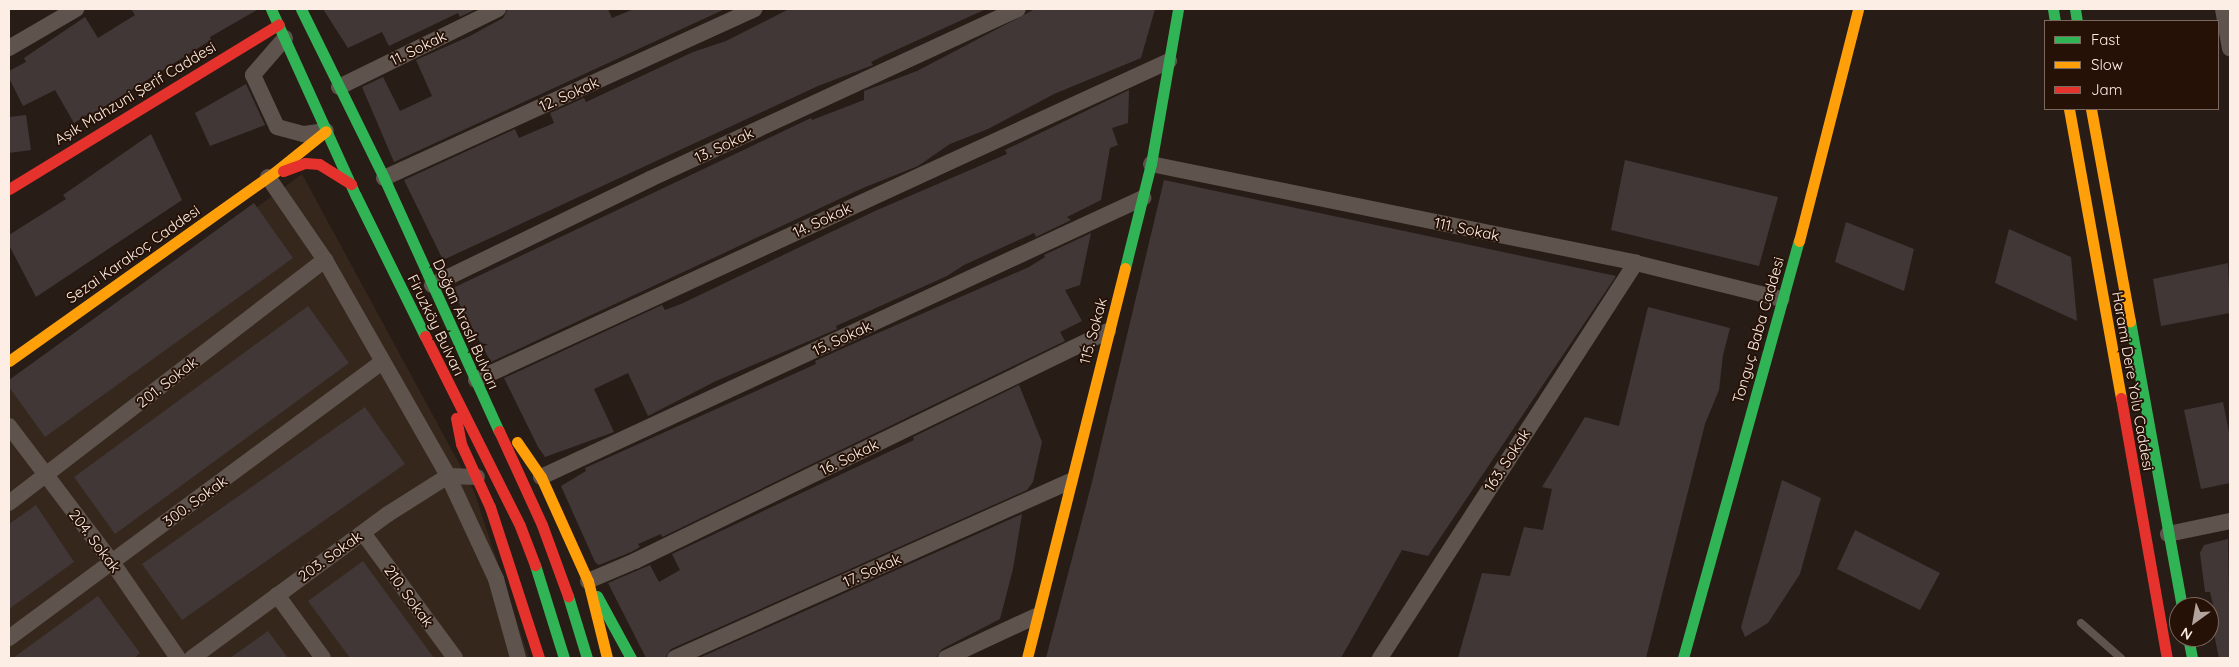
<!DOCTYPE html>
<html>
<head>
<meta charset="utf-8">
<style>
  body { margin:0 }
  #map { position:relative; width:2239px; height:667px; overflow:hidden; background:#281c16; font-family:Quicksand,sans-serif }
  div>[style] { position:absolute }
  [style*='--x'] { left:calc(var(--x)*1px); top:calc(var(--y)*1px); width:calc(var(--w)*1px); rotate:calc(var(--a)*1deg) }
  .industrial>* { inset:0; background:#35271c }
  .building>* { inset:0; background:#413736 }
  .lane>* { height:8px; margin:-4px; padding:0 4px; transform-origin:4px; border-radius:4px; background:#5e534d }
  .street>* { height:16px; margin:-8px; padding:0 8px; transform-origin:8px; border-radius:8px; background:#5e534d }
  .fast>* { height:11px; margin:-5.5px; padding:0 5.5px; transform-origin:5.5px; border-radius:5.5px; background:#30b455 }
  .slow>* { height:11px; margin:-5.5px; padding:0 5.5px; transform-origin:5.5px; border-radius:5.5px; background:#ff9f0a }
  .jam>* { height:11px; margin:-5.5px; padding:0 5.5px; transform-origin:5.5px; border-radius:5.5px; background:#e5322d }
  span { translate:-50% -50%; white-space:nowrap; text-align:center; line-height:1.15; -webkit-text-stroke:4px #251106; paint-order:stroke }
  .street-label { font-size:15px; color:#fcede5 }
  .frame { position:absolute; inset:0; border:10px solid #fcede5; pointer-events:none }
  .legend { position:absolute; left:2044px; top:20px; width:175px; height:90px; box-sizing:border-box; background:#251106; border:1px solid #7b695f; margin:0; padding:6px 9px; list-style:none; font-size:15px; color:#fcede5 }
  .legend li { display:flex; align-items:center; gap:10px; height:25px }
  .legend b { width:25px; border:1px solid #7b695f }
  .north { position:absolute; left:2169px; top:597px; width:50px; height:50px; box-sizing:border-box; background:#251106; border:1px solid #7b695f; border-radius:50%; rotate:212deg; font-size:14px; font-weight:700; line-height:20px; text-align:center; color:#fcede5 }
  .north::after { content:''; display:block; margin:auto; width:18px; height:22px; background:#b2a49d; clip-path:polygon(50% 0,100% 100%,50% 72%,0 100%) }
</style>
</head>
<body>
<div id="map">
  <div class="industrial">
    <i style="clip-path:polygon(302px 174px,474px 491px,529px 658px,9px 658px,9px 389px)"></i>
  </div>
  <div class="building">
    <i style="clip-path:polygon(131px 9px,257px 10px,210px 37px,211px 40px,91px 115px,90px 113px,74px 123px,55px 90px,23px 106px,9px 78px,9px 71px,26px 62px,24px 58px,85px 17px,98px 38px,135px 15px)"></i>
    <i style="clip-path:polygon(323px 9px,476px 9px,460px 17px,458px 13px,389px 46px,382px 32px,348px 48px)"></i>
    <i style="clip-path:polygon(508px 9px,608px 9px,612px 18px,634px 9px,725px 9px,394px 162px,362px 87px,383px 77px,400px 111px,432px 96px,416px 60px,470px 36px,503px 18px)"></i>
    <i style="clip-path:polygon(789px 9px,986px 9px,883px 56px,871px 62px,873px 65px,818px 86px,443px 260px,404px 180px,515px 129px,519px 138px,554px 123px,550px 113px,584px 98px,586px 102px,693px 52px,726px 41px)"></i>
    <i style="clip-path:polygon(1035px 9px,1155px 9px,1141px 58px,1054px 94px,988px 129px,950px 144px,918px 166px,863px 188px,491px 362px,451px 289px,811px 118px,812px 120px,864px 100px,864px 91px,917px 71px)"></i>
    <i style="clip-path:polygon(246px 84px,265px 125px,210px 146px,195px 113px)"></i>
    <i style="clip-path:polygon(1129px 90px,1128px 123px,1112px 128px,1118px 145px,1110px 148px,1101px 200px,1067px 217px,1071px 220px,1036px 237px,1034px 233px,964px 265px,947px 276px,836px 326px,837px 329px,716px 381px,648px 416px,628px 373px,594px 389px,614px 432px,545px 457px,538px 447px,504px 378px,662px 305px,665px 310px,681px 304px,875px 211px,1007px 154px,1005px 150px)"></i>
    <i style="clip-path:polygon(26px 115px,31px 150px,9px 153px,9px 117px)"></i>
    <i style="clip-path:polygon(151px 134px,182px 200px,36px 297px,9px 245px,9px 235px,66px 199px,63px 195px)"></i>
    <i style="clip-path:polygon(1625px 160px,1778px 197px,1759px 266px,1611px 230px)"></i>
    <i style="clip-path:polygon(1164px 180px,1616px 276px,1428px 556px,1402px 550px,1341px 658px,1046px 658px,1092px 482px)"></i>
    <i style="clip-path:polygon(254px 203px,293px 258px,45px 437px,9px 387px,9px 380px)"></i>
    <i style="clip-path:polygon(1846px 222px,1914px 249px,1904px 291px,1835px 262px)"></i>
    <i style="clip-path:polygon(2009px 229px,2071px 257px,2077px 321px,1995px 283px)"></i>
    <i style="clip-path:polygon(1091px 233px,1080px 285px,1065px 290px,1082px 321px,1060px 332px,1065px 341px,662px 537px,661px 534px,638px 544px,640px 547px,631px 552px,599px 565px,595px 562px,561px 486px,586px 471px,585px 468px,816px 364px,815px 361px,846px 347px,1029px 267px,1045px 257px,1044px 255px)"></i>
    <i style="clip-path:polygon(2228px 263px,2230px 313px,2161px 326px,2153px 279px)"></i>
    <i style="clip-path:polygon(308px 306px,349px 363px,115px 534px,74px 477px)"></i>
    <i style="clip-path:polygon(1648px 307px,1730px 328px,1723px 355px,1719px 390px,1705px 424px,1646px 658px,1458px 658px,1482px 573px,1510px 576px,1524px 527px,1543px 530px,1552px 489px,1542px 487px,1585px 417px,1619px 426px)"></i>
    <i style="clip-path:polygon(1019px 385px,1042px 442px,1033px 482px,1027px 490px,671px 649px,665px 658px,646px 658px,608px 583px,650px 565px,659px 582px,680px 570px,672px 554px,914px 440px,913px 437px)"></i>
    <i style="clip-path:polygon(2223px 402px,2230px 437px,2230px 483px,2201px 489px,2184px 410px)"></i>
    <i style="clip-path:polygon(365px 407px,405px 464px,182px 620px,142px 564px)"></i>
    <i style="clip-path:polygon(1782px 480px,1821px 498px,1800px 574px,1768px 623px,1745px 637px,1741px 627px)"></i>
    <i style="clip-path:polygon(36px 505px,74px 562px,9px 609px,9px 524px)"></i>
    <i style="clip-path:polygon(1022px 514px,1013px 569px,1000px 619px,942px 649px,936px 658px,699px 658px)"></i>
    <i style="clip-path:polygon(1855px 530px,1940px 573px,1920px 610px,1837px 569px)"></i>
    <i style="clip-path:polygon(2228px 539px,2230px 658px,2219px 658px,2210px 615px,2215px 613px,2210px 592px,2205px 592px,2200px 553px,2204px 545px)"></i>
    <i style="clip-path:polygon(363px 561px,434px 658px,350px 658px,308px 601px)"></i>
    <i style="clip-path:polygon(98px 596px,140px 653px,134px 658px,13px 658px)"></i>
    <i style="clip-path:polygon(268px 631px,288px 658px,230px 658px)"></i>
  </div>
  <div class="lane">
    <i style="--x:2081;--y:623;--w:53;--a:41.2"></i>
  </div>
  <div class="street">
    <i style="--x:2223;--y:9;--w:40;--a:80"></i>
    <i style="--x:285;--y:38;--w:49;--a:130.9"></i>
    <i style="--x:253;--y:75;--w:57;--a:65.2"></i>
    <i style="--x:277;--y:127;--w:28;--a:15"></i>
    <i style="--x:304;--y:134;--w:22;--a:-8"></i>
    <i style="--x:9;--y:48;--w:78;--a:-30.2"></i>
    <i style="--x:339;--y:87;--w:177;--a:-26.1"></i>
    <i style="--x:1151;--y:164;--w:495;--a:11.5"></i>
    <i style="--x:1636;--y:263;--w:150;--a:13.9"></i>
    <i style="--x:268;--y:177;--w:101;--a:55.5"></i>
    <i style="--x:325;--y:260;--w:249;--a:60.3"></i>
    <i style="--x:448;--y:476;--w:114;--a:65"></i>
    <i style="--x:496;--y:579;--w:82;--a:74.4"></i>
    <i style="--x:384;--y:178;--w:407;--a:-24.5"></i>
    <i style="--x:432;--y:285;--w:242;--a:-25.9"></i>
    <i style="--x:650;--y:179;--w:405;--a:-24.8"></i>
    <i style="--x:476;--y:380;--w:763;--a:-24.72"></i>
    <i style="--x:9;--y:426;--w:171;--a:52.9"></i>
    <i style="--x:112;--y:562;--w:116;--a:55.5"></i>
    <i style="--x:541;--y:477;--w:664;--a:-24.87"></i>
    <i style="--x:9;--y:503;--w:399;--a:-37.6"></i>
    <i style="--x:363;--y:533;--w:155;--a:53.6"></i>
    <i style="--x:2168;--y:534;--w:63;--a:-11.8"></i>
    <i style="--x:588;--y:581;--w:51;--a:-23.1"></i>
    <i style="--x:635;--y:561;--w:526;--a:-25.93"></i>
    <i style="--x:277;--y:595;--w:78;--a:53.9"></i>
    <i style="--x:9;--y:638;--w:463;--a:-36.5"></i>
    <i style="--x:192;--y:658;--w:243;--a:-36.3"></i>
    <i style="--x:388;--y:514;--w:71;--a:-32.3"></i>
    <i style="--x:448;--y:476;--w:29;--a:2"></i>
    <i style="--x:675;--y:658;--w:432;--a:-24.1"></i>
    <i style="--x:946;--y:658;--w:99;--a:-25"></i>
    <i style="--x:1380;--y:658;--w:471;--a:-57.1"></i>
  </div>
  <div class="fast">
    <i style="--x:271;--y:9;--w:205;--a:65.6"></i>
    <i style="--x:356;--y:196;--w:156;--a:63.8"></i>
    <i style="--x:301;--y:9;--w:188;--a:63.8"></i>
    <i style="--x:384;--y:178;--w:278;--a:65.6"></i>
    <i style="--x:2053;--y:9;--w:12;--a:81"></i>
    <i style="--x:2075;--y:9;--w:12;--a:81"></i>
    <i style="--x:1125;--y:268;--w:107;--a:-76"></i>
    <i style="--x:1151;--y:164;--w:157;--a:-80.1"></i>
    <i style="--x:2130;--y:321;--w:291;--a:79.7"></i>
    <i style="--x:535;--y:565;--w:97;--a:72.7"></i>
    <i style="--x:568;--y:596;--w:65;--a:73"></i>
    <i style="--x:597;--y:596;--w:71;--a:61.3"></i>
    <i style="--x:2188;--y:637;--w:21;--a:79"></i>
    <i style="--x:1683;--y:658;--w:433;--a:-74.5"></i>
  </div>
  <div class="slow">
    <i style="--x:2069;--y:109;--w:294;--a:79.8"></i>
    <i style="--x:2091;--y:109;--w:216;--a:79.6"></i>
    <i style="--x:1799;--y:241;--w:239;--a:-75.7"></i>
    <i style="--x:9;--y:361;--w:326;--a:-35.4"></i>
    <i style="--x:275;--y:172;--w:65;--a:-38.8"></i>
    <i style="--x:517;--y:442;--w:42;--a:55.6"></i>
    <i style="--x:541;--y:477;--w:114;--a:65.7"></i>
    <i style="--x:588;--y:581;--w:79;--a:76.1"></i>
    <i style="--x:1027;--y:658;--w:402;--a:-75.9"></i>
  </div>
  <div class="jam">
    <i style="--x:283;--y:171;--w:23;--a:-20"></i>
    <i style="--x:305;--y:163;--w:14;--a:4"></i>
    <i style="--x:319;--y:164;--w:38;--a:32"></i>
    <i style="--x:9;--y:189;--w:316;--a:-31.4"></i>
    <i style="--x:425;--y:336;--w:212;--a:63.4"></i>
    <i style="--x:520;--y:526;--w:42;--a:69"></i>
    <i style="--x:2121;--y:398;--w:264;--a:80"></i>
    <i style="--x:456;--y:418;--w:26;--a:79"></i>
    <i style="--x:461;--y:444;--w:69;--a:65.3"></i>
    <i style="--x:490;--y:507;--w:159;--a:72"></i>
    <i style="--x:499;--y:431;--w:103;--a:65.4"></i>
    <i style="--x:542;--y:525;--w:76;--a:69.9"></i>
  </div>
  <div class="street-label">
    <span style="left:418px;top:48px;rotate:-26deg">11. Sokak</span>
    <span style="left:135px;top:93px;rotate:-31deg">Aşık Mahzuni Şerif Caddesi</span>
    <span style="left:569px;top:94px;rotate:-24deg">12. Sokak</span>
    <span style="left:724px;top:145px;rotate:-25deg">13. Sokak</span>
    <span style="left:822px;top:220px;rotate:-25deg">14. Sokak</span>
    <span style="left:1467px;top:229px;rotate:12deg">111. Sokak</span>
    <span style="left:133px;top:254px;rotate:-35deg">Sezai Karakoç Caddesi</span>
    <span style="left:466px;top:324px;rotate:66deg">Doğan Araslı Bulvarı</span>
    <span style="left:436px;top:325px;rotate:64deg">Firuzköy Bulvarı</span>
    <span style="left:1758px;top:330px;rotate:-74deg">Tonguç Baba Caddesi</span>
    <span style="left:1093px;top:331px;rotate:-75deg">115. Sokak</span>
    <span style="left:842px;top:338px;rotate:-25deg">15. Sokak</span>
    <span style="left:2133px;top:381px;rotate:80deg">Harami Dere Yolu Caddesi</span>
    <span style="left:167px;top:382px;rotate:-38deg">201. Sokak</span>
    <span style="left:849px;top:457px;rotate:-26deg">16. Sokak</span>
    <span style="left:1507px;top:460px;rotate:-57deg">163. Sokak</span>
    <span style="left:195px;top:501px;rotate:-36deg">300. Sokak</span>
    <span style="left:95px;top:541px;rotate:53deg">204. Sokak</span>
    <span style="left:330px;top:556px;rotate:-36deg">203. Sokak</span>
    <span style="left:872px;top:570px;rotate:-24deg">17. Sokak</span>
    <span style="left:409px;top:596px;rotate:54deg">210. Sokak</span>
  </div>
  <div class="frame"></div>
  <ul class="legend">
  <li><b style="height:6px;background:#30b455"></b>Fast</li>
  <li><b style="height:6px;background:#ff9f0a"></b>Slow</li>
  <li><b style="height:6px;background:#e5322d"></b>Jam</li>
  </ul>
  <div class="north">N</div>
</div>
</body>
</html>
